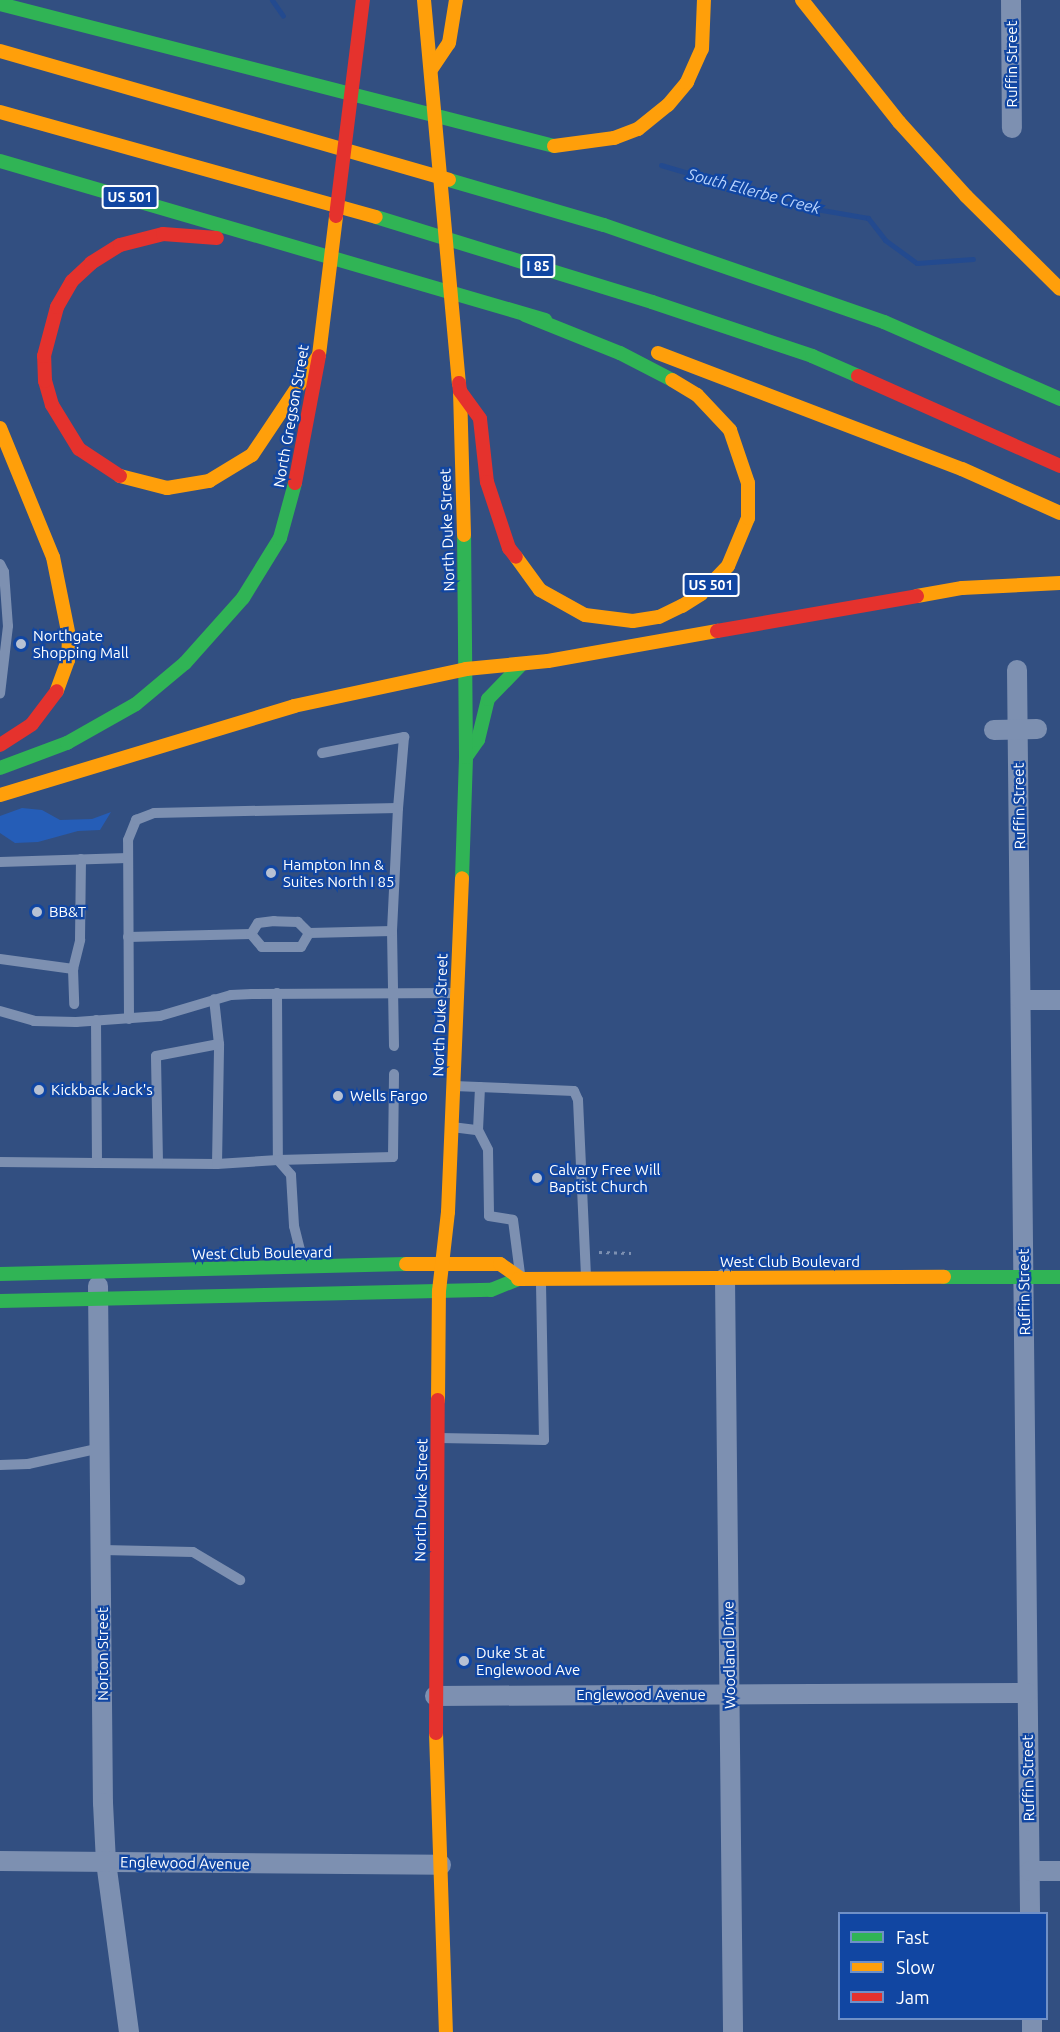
<!DOCTYPE html>
<html>
<head>
<meta charset="utf-8">
<style>
  body { margin:0 }
  #map { position:relative; width:1060px; height:2032px; overflow:hidden; background:#324f81; font-family:Ubuntu,sans-serif }
  div>[style] { position:absolute }
  [style*='--x'] { left:calc(var(--x)*1px); top:calc(var(--y)*1px); width:calc(var(--w)*1px); rotate:calc(var(--a)*1deg) }
  .green>* { inset:0; background:#255db7 }
  .stream>* { height:5px; margin:-2.5px; padding:0 2.5px; transform-origin:2.5px; border-radius:2.5px; background:#234a8f }
  .path>* { height:3px; margin-top:-1.5px; transform-origin:0; background:repeating-linear-gradient(90deg,#7d90b1 0 3px,transparent 0 7.5px) }
  .lane>* { height:10px; margin:-5px; padding:0 5px; transform-origin:5px; border-radius:5px; background:#7d90b1 }
  .street>* { height:20px; margin:-10px; padding:0 10px; transform-origin:10px; border-radius:10px; background:#7d90b1 }
  .fast>* { height:14px; margin:-7px; padding:0 7px; transform-origin:7px; border-radius:7px; background:#30b455 }
  .slow>* { height:14px; margin:-7px; padding:0 7px; transform-origin:7px; border-radius:7px; background:#ff9f0a }
  .jam>* { height:14px; margin:-7px; padding:0 7px; transform-origin:7px; border-radius:7px; background:#e5322d }
  .dots>* { width:16px; height:16px; translate:-50% -50%; box-sizing:border-box; border:3px solid #1146a2; border-radius:50% }
  span { translate:-50% -50%; white-space:nowrap; text-align:center; line-height:1.15; -webkit-text-stroke:4.5px #1146a2; paint-order:stroke }
  .shield-label span { padding:2px 4px; background:#1146a2; border:2px solid; border-radius:4px; -webkit-text-stroke-width:0 }
  .shield-label { font-size:14px; color:#fff; font-weight:700 }
  .street-label { font-size:15px; color:#fff }
  .poi-label { font-size:15px; color:#fff }
  .left { translate:0 -50%; text-align:left }
  .water-label { font-size:16px; color:#b7d2fc; font-style:italic }
  .legend { position:absolute; left:838px; top:1912px; width:210px; height:108px; box-sizing:border-box; background:#1146a2; border:2px solid #7090c7; margin:0; padding:8px 10px; list-style:none; font-size:18px; color:#fff }
  .legend li { display:flex; align-items:center; gap:12px; height:30px }
  .legend b { width:30px; border:2px solid #7090c7 }
</style>
</head>
<body>
<div id="map">
  <div class="green">
    <i style="clip-path:polygon(22px 808px,42px 810px,60px 820px,92px 819px,111px 812px,100px 830px,78px 831px,38px 842px,15px 843px,0 833px,0 816px)"></i>
  </div>
  <div class="stream">
    <i style="--x:272;--y:0;--w:19;--a:55"></i>
    <i style="--x:661;--y:165;--w:144;--a:16.5"></i>
    <i style="--x:799;--y:206;--w:70;--a:9.9"></i>
    <i style="--x:868;--y:218;--w:28;--a:52"></i>
    <i style="--x:885;--y:240;--w:39;--a:36"></i>
    <i style="--x:917;--y:263;--w:56;--a:-4.1"></i>
  </div>
  <div class="path">
    <i style="--x:599;--y:1252;--w:32;--a:2"></i>
  </div>
  <div class="lane">
    <i style="--x:0;--y:564;--w:9;--a:63"></i>
    <i style="--x:4;--y:572;--w:54;--a:85.8"></i>
    <i style="--x:8;--y:626;--w:68;--a:96.7"></i>
    <i style="--x:322;--y:753;--w:84;--a:-11"></i>
    <i style="--x:404;--y:737;--w:71;--a:94.8"></i>
    <i style="--x:0;--y:862;--w:128;--a:-1.8"></i>
    <i style="--x:392;--y:931;--w:115;--a:89"></i>
    <i style="--x:251;--y:934;--w:17;--a:50"></i>
    <i style="--x:262;--y:947;--w:39;--a:0"></i>
    <i style="--x:301;--y:947;--w:16;--a:-60"></i>
    <i style="--x:128;--y:937;--w:123;--a:-1.4"></i>
    <i style="--x:0;--y:959;--w:74;--a:7.8"></i>
    <i style="--x:73;--y:969;--w:35;--a:88"></i>
    <i style="--x:73;--y:969;--w:30;--a:-76"></i>
    <i style="--x:80;--y:940;--w:81;--a:-89.3"></i>
    <i style="--x:277;--y:993;--w:167;--a:89.7"></i>
    <i style="--x:278;--y:1160;--w:115;--a:-1.5"></i>
    <i style="--x:393;--y:1157;--w:83;--a:-89.3"></i>
    <i style="--x:0;--y:1011;--w:35;--a:16"></i>
    <i style="--x:34;--y:1021;--w:42;--a:1.4"></i>
    <i style="--x:76;--y:1022;--w:84;--a:-4.1"></i>
    <i style="--x:160;--y:1016;--w:74;--a:-16.5"></i>
    <i style="--x:231;--y:995;--w:21;--a:-3"></i>
    <i style="--x:252;--y:994;--w:205;--a:-0.3"></i>
    <i style="--x:129;--y:1019;--w:179;--a:-90.3"></i>
    <i style="--x:128;--y:840;--w:22;--a:-68"></i>
    <i style="--x:136;--y:820;--w:19;--a:-21"></i>
    <i style="--x:154;--y:813;--w:244;--a:-1.2"></i>
    <i style="--x:398;--y:808;--w:123;--a:92.8"></i>
    <i style="--x:392;--y:931;--w:83;--a:178.6"></i>
    <i style="--x:309;--y:933;--w:16;--a:-135"></i>
    <i style="--x:298;--y:922;--w:24;--a:-178"></i>
    <i style="--x:274;--y:921;--w:16;--a:173"></i>
    <i style="--x:258;--y:923;--w:13;--a:122"></i>
    <i style="--x:96;--y:1020;--w:143;--a:89.6"></i>
    <i style="--x:97;--y:1163;--w:120;--a:0.5"></i>
    <i style="--x:217;--y:1164;--w:120;--a:-89"></i>
    <i style="--x:219;--y:1044;--w:45;--a:-96.3"></i>
    <i style="--x:454;--y:1086;--w:120;--a:2.4"></i>
    <i style="--x:574;--y:1091;--w:10;--a:66"></i>
    <i style="--x:578;--y:1100;--w:176;--a:87.4"></i>
    <i style="--x:452;--y:1127;--w:26;--a:7"></i>
    <i style="--x:478;--y:1130;--w:43;--a:-87.3"></i>
    <i style="--x:478;--y:1130;--w:22;--a:63"></i>
    <i style="--x:488;--y:1150;--w:66;--a:89.1"></i>
    <i style="--x:489;--y:1216;--w:24;--a:9"></i>
    <i style="--x:513;--y:1220;--w:54;--a:82.6"></i>
    <i style="--x:0;--y:1162;--w:97;--a:0.6"></i>
    <i style="--x:158;--y:1162;--w:106;--a:-91.1"></i>
    <i style="--x:156;--y:1056;--w:64;--a:-10.8"></i>
    <i style="--x:217;--y:1164;--w:61;--a:-3.8"></i>
    <i style="--x:278;--y:1160;--w:20;--a:49"></i>
    <i style="--x:291;--y:1175;--w:51;--a:86.6"></i>
    <i style="--x:294;--y:1226;--w:25;--a:76"></i>
    <i style="--x:300;--y:1250;--w:17;--a:54"></i>
    <i style="--x:439;--y:1438;--w:105;--a:1.1"></i>
    <i style="--x:544;--y:1440;--w:161;--a:-91.1"></i>
    <i style="--x:0;--y:1465;--w:28;--a:-2"></i>
    <i style="--x:28;--y:1464;--w:75;--a:-12.4"></i>
    <i style="--x:103;--y:1550;--w:90;--a:1.3"></i>
    <i style="--x:193;--y:1552;--w:55;--a:30.8"></i>
  </div>
  <div class="street">
    <i style="--x:1011;--y:0;--w:128;--a:89.6"></i>
    <i style="--x:1017;--y:670;--w:1244;--a:89.4"></i>
    <i style="--x:994;--y:730;--w:43;--a:-1.3"></i>
    <i style="--x:1021;--y:1000;--w:39;--a:0"></i>
    <i style="--x:725;--y:1278;--w:754;--a:89.39"></i>
    <i style="--x:98;--y:1286;--w:517;--a:89.45"></i>
    <i style="--x:103;--y:1803;--w:59;--a:87.1"></i>
    <i style="--x:106;--y:1862;--w:172;--a:82.3"></i>
    <i style="--x:435;--y:1696;--w:592;--a:-0.29"></i>
    <i style="--x:0;--y:1861;--w:441;--a:0.5"></i>
    <i style="--x:1030;--y:1871;--w:30;--a:0"></i>
    <i style="--x:1032;--y:2018;--w:14;--a:90"></i>
  </div>
  <div class="fast">
    <i style="--x:0;--y:4;--w:572;--a:14.38"></i>
    <i style="--x:0;--y:161;--w:568;--a:16.26"></i>
    <i style="--x:449;--y:180;--w:161;--a:16.2"></i>
    <i style="--x:604;--y:225;--w:296;--a:19.1"></i>
    <i style="--x:884;--y:322;--w:192;--a:23.6"></i>
    <i style="--x:376;--y:217;--w:289;--a:17.1"></i>
    <i style="--x:652;--y:302;--w:169;--a:18.6"></i>
    <i style="--x:812;--y:356;--w:50;--a:23.5"></i>
    <i style="--x:525;--y:315;--w:102;--a:21.8"></i>
    <i style="--x:620;--y:353;--w:59;--a:27.4"></i>
    <i style="--x:466;--y:757;--w:21;--a:-55"></i>
    <i style="--x:478;--y:740;--w:42;--a:-76.3"></i>
    <i style="--x:488;--y:699;--w:47;--a:-45.9"></i>
    <i style="--x:0;--y:768;--w:72;--a:-20.5"></i>
    <i style="--x:67;--y:743;--w:79;--a:-29.5"></i>
    <i style="--x:136;--y:704;--w:64;--a:-39.9"></i>
    <i style="--x:185;--y:663;--w:87;--a:-48.3"></i>
    <i style="--x:243;--y:598;--w:70;--a:-58.3"></i>
    <i style="--x:280;--y:538;--w:57;--a:-74.7"></i>
    <i style="--x:462;--y:878;--w:121;--a:-88.1"></i>
    <i style="--x:466;--y:757;--w:222;--a:-90.5"></i>
    <i style="--x:0;--y:1274;--w:406;--a:-1.4"></i>
    <i style="--x:944;--y:1277;--w:116;--a:0"></i>
    <i style="--x:0;--y:1301;--w:491;--a:-1.3"></i>
    <i style="--x:491;--y:1290;--w:29;--a:-22"></i>
  </div>
  <div class="slow">
    <i style="--x:424;--y:0;--w:385;--a:84.8"></i>
    <i style="--x:802;--y:0;--w:156;--a:51.5"></i>
    <i style="--x:899;--y:122;--w:100;--a:47.8"></i>
    <i style="--x:966;--y:196;--w:132;--a:44.7"></i>
    <i style="--x:0;--y:51;--w:467;--a:16"></i>
    <i style="--x:432;--y:68;--w:30;--a:-56"></i>
    <i style="--x:449;--y:43;--w:44;--a:-80.8"></i>
    <i style="--x:0;--y:112;--w:390;--a:15.6"></i>
    <i style="--x:554;--y:146;--w:61;--a:-7.6"></i>
    <i style="--x:614;--y:138;--w:26;--a:-21"></i>
    <i style="--x:638;--y:129;--w:38;--a:-39"></i>
    <i style="--x:668;--y:105;--w:30;--a:-50"></i>
    <i style="--x:687;--y:82;--w:36;--a:-66"></i>
    <i style="--x:702;--y:49;--w:49;--a:-87.7"></i>
    <i style="--x:658;--y:353;--w:325;--a:20.9"></i>
    <i style="--x:962;--y:469;--w:107;--a:24.2"></i>
    <i style="--x:460;--y:391;--w:144;--a:88.4"></i>
    <i style="--x:0;--y:428;--w:139;--a:67.7"></i>
    <i style="--x:53;--y:557;--w:81;--a:78.6"></i>
    <i style="--x:69;--y:636;--w:24;--a:92"></i>
    <i style="--x:68;--y:660;--w:33;--a:110"></i>
    <i style="--x:120;--y:476;--w:49;--a:14.3"></i>
    <i style="--x:167;--y:488;--w:43;--a:-9.5"></i>
    <i style="--x:209;--y:481;--w:50;--a:-31.2"></i>
    <i style="--x:252;--y:455;--w:120;--a:-56.2"></i>
    <i style="--x:319;--y:355;--w:140;--a:-83"></i>
    <i style="--x:516;--y:557;--w:41;--a:54"></i>
    <i style="--x:540;--y:590;--w:51;--a:29.1"></i>
    <i style="--x:585;--y:615;--w:48;--a:7.1"></i>
    <i style="--x:633;--y:621;--w:26;--a:-9"></i>
    <i style="--x:659;--y:617;--w:25;--a:-26"></i>
    <i style="--x:682;--y:606;--w:22;--a:-32"></i>
    <i style="--x:701;--y:594;--w:39;--a:-46"></i>
    <i style="--x:728;--y:566;--w:52;--a:-67.4"></i>
    <i style="--x:748;--y:518;--w:35;--a:-90"></i>
    <i style="--x:748;--y:483;--w:56;--a:-108.8"></i>
    <i style="--x:730;--y:430;--w:48;--a:-133.3"></i>
    <i style="--x:697;--y:395;--w:29;--a:-149"></i>
    <i style="--x:917;--y:596;--w:46;--a:-10.1"></i>
    <i style="--x:962;--y:588;--w:98;--a:-2.9"></i>
    <i style="--x:466;--y:669;--w:82;--a:-5.6"></i>
    <i style="--x:548;--y:661;--w:172;--a:-10.1"></i>
    <i style="--x:0;--y:795;--w:307;--a:-16.8"></i>
    <i style="--x:294;--y:706;--w:176;--a:-12.1"></i>
    <i style="--x:406;--y:1264;--w:94;--a:0"></i>
    <i style="--x:500;--y:1264;--w:24;--a:35"></i>
    <i style="--x:518;--y:1279;--w:426;--a:-0.3"></i>
    <i style="--x:438;--y:1400;--w:109;--a:-89.5"></i>
    <i style="--x:439;--y:1291;--w:80;--a:-83.5"></i>
    <i style="--x:448;--y:1212;--w:334;--a:-87.6"></i>
    <i style="--x:436;--y:1733;--w:299;--a:88.1"></i>
  </div>
  <div class="jam">
    <i style="--x:336;--y:216;--w:218;--a:-82.9"></i>
    <i style="--x:858;--y:376;--w:221;--a:24"></i>
    <i style="--x:459;--y:383;--w:8;--a:83"></i>
    <i style="--x:460;--y:391;--w:34;--a:54"></i>
    <i style="--x:480;--y:419;--w:63;--a:83.7"></i>
    <i style="--x:487;--y:482;--w:70;--a:71.6"></i>
    <i style="--x:509;--y:548;--w:11;--a:52"></i>
    <i style="--x:120;--y:476;--w:49;--a:-146.6"></i>
    <i style="--x:79;--y:449;--w:52;--a:-121.5"></i>
    <i style="--x:52;--y:405;--w:25;--a:-106"></i>
    <i style="--x:45;--y:381;--w:25;--a:-92"></i>
    <i style="--x:44;--y:356;--w:51;--a:-75.1"></i>
    <i style="--x:57;--y:307;--w:30;--a:-60"></i>
    <i style="--x:72;--y:281;--w:26;--a:-43"></i>
    <i style="--x:91;--y:263;--w:34;--a:-32"></i>
    <i style="--x:120;--y:245;--w:44;--a:-14.3"></i>
    <i style="--x:163;--y:234;--w:54;--a:4.2"></i>
    <i style="--x:295;--y:483;--w:129;--a:-79.3"></i>
    <i style="--x:717;--y:631;--w:203;--a:-9.9"></i>
    <i style="--x:0;--y:745;--w:38;--a:-33"></i>
    <i style="--x:32;--y:724;--w:41;--a:-52.9"></i>
    <i style="--x:436;--y:1733;--w:333;--a:-89.7"></i>
  </div>
  <div class="dots">
    <i style="left:21px;top:644px;background:#b7c1d3"></i>
    <i style="left:271px;top:873px;background:#b7c1d3"></i>
    <i style="left:37px;top:912px;background:#b7c1d3"></i>
    <i style="left:39px;top:1090px;background:#b7c1d3"></i>
    <i style="left:338px;top:1096px;background:#b7c1d3"></i>
    <i style="left:537px;top:1178px;background:#b7c1d3"></i>
    <i style="left:464px;top:1661px;background:#b7c1d3"></i>
  </div>
  <div class="shield-label">
    <span style="left:130px;top:197px">US 501</span>
    <span style="left:538px;top:266px">I 85</span>
    <span style="left:711px;top:585px">US 501</span>
  </div>
  <div class="street-label">
    <span style="left:1012px;top:64px;rotate:-90deg">Ruffin Street</span>
    <span style="left:291px;top:416px;rotate:-80deg">North Gregson Street</span>
    <span style="left:447px;top:530px;rotate:-92deg">North Duke Street</span>
    <span style="left:1019px;top:806px;rotate:-91deg">Ruffin Street</span>
    <span style="left:440px;top:1015px;rotate:-88deg">North Duke Street</span>
    <span style="left:262px;top:1253px;rotate:-1deg">West Club Boulevard</span>
    <span style="left:790px;top:1262px">West Club Boulevard</span>
    <span style="left:1024px;top:1292px;rotate:-91deg">Ruffin Street</span>
    <span style="left:421px;top:1500px;rotate:-89deg">North Duke Street</span>
    <span style="left:103px;top:1654px;rotate:-90deg">Norton Street</span>
    <span style="left:729px;top:1655px;rotate:-91deg">Woodland Drive</span>
    <span style="left:641px;top:1695px">Englewood Avenue</span>
    <span style="left:1028px;top:1778px;rotate:-91deg">Ruffin Street</span>
    <span style="left:185px;top:1863px;rotate:1deg">Englewood Avenue</span>
  </div>
  <div class="poi-label">
    <span class="left" style="left:33px;top:644px">Northgate<br>Shopping Mall</span>
    <span class="left" style="left:283px;top:873px">Hampton Inn &amp;<br>Suites North I 85</span>
    <span class="left" style="left:49px;top:912px">BB&amp;T</span>
    <span class="left" style="left:51px;top:1090px">Kickback Jack's</span>
    <span class="left" style="left:350px;top:1096px">Wells Fargo</span>
    <span class="left" style="left:549px;top:1178px">Calvary Free Will<br>Baptist Church</span>
    <span class="left" style="left:476px;top:1661px">Duke St at<br>Englewood Ave</span>
  </div>
  <div class="water-label">
    <span style="left:754px;top:191px;rotate:15deg">South Ellerbe Creek</span>
  </div>
  <ul class="legend">
  <li><b style="height:8px;background:#30b455"></b>Fast</li>
  <li><b style="height:8px;background:#ff9f0a"></b>Slow</li>
  <li><b style="height:8px;background:#e5322d"></b>Jam</li>
  </ul>
</div>
</body>
</html>
